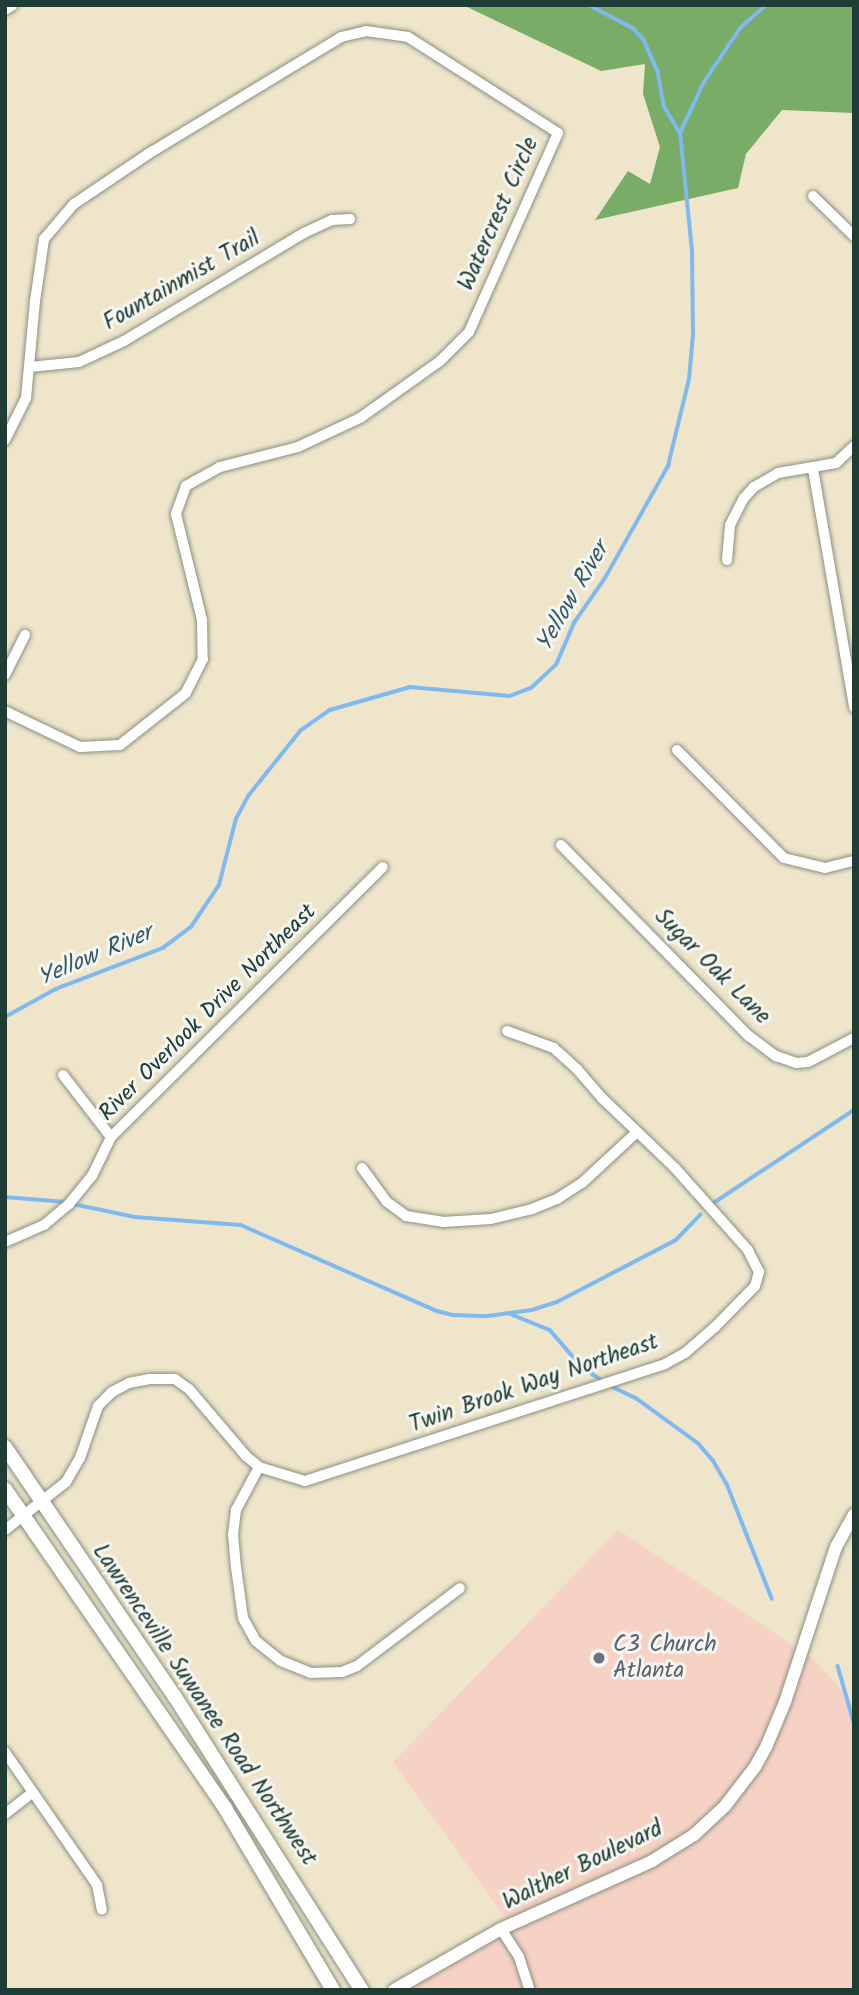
<!DOCTYPE html>
<html>
<head>
<meta charset="utf-8">
<style>
  body { margin:0 }
  #map { position:relative; width:859px; height:1995px; overflow:hidden; background:#efe5cb; font-family:Kalam,sans-serif }
  div>[style] { position:absolute }
  [style*='--x'] { left:calc(var(--x)*1px); top:calc(var(--y)*1px); width:calc(var(--w)*1px); rotate:calc(var(--a)*1deg) }
  .built>* { inset:0; background:#f6d2c5 }
  .forest>* { inset:0; background:#78ac67 }
  .stream>* { height:3.5px; margin:-1.75px; padding:0 1.75px; transform-origin:1.75px; border-radius:1.75px; background:#7ebaf0 }
  .roads { filter:drop-shadow(0 0 2px #879180) drop-shadow(0 0 2px #879180) }
  .minor>* { height:10px; margin:-5px; padding:0 5px; transform-origin:5px; border-radius:5px; background:#fff }
  .tertiary>* { height:12px; margin:-6px; padding:0 6px; transform-origin:6px; border-radius:6px; background:#fff }
  .secondary>* { height:14px; margin:-7px; padding:0 7px; transform-origin:7px; border-radius:7px; background:#fff }
  .dots>* { width:19px; height:19px; translate:-50% -50%; box-sizing:border-box; border:4px solid #f6f6f2; border-radius:50% }
  span { translate:-50% -50%; white-space:nowrap; text-align:center; line-height:1.15; -webkit-text-stroke:6px #f6f6f2; paint-order:stroke }
  .street-label { font-size:23px; color:#1f3d34 }
  .worship-label { font-size:23px; color:#5b616d }
  .left { translate:0 -50%; text-align:left }
  .water-label { font-size:24px; color:#375c63; font-style:italic }
  .frame { position:absolute; inset:0; border:7px solid #1f3d34; pointer-events:none }
</style>
</head>
<body>
<div id="map">
  <div class="built">
    <i style="clip-path:polygon(618px 1530px,813px 1658px,854px 1704px,854px 1990px,388px 1990px,512px 1927px,393px 1762px)"></i>
  </div>
  <div class="forest">
    <i style="clip-path:polygon(463px 5px,854px 5px,854px 113px,782px 110px,746px 154px,738px 188px,595px 220px,628px 171px,650px 184px,660px 147px,643px 94px,645px 64px,601px 71px)"></i>
  </div>
  <div class="stream">
    <i style="--x:589;--y:5;--w:50;--a:27.6"></i>
    <i style="--x:633;--y:28;--w:16;--a:47"></i>
    <i style="--x:644;--y:40;--w:34;--a:66"></i>
    <i style="--x:658;--y:71;--w:36;--a:80"></i>
    <i style="--x:664;--y:106;--w:31;--a:59"></i>
    <i style="--x:5;--y:1017;--w:58;--a:-28.8"></i>
    <i style="--x:56;--y:989;--w:115;--a:-21"></i>
    <i style="--x:163;--y:948;--w:35;--a:-37"></i>
    <i style="--x:191;--y:927;--w:50;--a:-56.3"></i>
    <i style="--x:219;--y:885;--w:68;--a:-75.6"></i>
    <i style="--x:236;--y:819;--w:27;--a:-62"></i>
    <i style="--x:249;--y:795;--w:82;--a:-51.4"></i>
    <i style="--x:300;--y:731;--w:37;--a:-35"></i>
    <i style="--x:330;--y:710;--w:83;--a:-16"></i>
    <i style="--x:410;--y:687;--w:100;--a:5.1"></i>
    <i style="--x:510;--y:696;--w:22;--a:-21"></i>
    <i style="--x:531;--y:688;--w:34;--a:-43"></i>
    <i style="--x:556;--y:665;--w:46;--a:-66.8"></i>
    <i style="--x:574;--y:623;--w:55;--a:-55.4"></i>
    <i style="--x:605;--y:578;--w:129;--a:-60.6"></i>
    <i style="--x:668;--y:466;--w:89;--a:-76.4"></i>
    <i style="--x:689;--y:379;--w:45;--a:-84.9"></i>
    <i style="--x:693;--y:334;--w:83;--a:-90.7"></i>
    <i style="--x:692;--y:251;--w:119;--a:-95.8"></i>
    <i style="--x:680;--y:133;--w:56;--a:-64.8"></i>
    <i style="--x:704;--y:82;--w:66;--a:-56.1"></i>
    <i style="--x:741;--y:27;--w:33;--a:-41"></i>
    <i style="--x:5;--y:1197;--w:61;--a:4.7"></i>
    <i style="--x:715;--y:1202;--w:167;--a:-33.5"></i>
    <i style="--x:73;--y:1204;--w:63;--a:11.8"></i>
    <i style="--x:135;--y:1217;--w:106;--a:4.3"></i>
    <i style="--x:241;--y:1225;--w:214;--a:23.7"></i>
    <i style="--x:437;--y:1311;--w:16;--a:14"></i>
    <i style="--x:453;--y:1315;--w:34;--a:2"></i>
    <i style="--x:487;--y:1316;--w:45;--a:-7.6"></i>
    <i style="--x:532;--y:1310;--w:26;--a:-18"></i>
    <i style="--x:557;--y:1302;--w:134;--a:-27.5"></i>
    <i style="--x:676;--y:1240;--w:35;--a:-46"></i>
    <i style="--x:508;--y:1313;--w:45;--a:22"></i>
    <i style="--x:550;--y:1330;--w:49;--a:49.1"></i>
    <i style="--x:582;--y:1367;--w:25;--a:34"></i>
    <i style="--x:609;--y:1385;--w:30;--a:26"></i>
    <i style="--x:636;--y:1398;--w:77;--a:36"></i>
    <i style="--x:698;--y:1443;--w:23;--a:49"></i>
    <i style="--x:713;--y:1460;--w:28;--a:60"></i>
    <i style="--x:727;--y:1484;--w:123;--a:68.5"></i>
    <i style="--x:838;--y:1666;--w:58;--a:74.1"></i>
  </div>
  <div class="roads">
    <div class="minor">
      <i style="--x:5;--y:10;--w:9;--a:-32"></i>
      <i style="--x:813;--y:196;--w:57;--a:44.3"></i>
      <i style="--x:30;--y:367;--w:49;--a:-5.8"></i>
      <i style="--x:79;--y:362;--w:50;--a:-25"></i>
      <i style="--x:124;--y:341;--w:210;--a:-31"></i>
      <i style="--x:304;--y:233;--w:31;--a:-25"></i>
      <i style="--x:332;--y:220;--w:18;--a:-3"></i>
      <i style="--x:5;--y:440;--w:47;--a:-63.4"></i>
      <i style="--x:26;--y:398;--w:97;--a:-84.7"></i>
      <i style="--x:35;--y:301;--w:63;--a:-81.7"></i>
      <i style="--x:44;--y:239;--w:46;--a:-49.4"></i>
      <i style="--x:74;--y:204;--w:89;--a:-34"></i>
      <i style="--x:148;--y:154;--w:226;--a:-31.2"></i>
      <i style="--x:341;--y:37;--w:26;--a:-13"></i>
      <i style="--x:366;--y:31;--w:42;--a:8.1"></i>
      <i style="--x:408;--y:37;--w:178;--a:32.6"></i>
      <i style="--x:558;--y:133;--w:218;--a:114.1"></i>
      <i style="--x:469;--y:332;--w:41;--a:135"></i>
      <i style="--x:440;--y:361;--w:98;--a:144.5"></i>
      <i style="--x:360;--y:418;--w:68;--a:154.9"></i>
      <i style="--x:298;--y:447;--w:81;--a:165.6"></i>
      <i style="--x:220;--y:467;--w:39;--a:151"></i>
      <i style="--x:186;--y:486;--w:30;--a:110"></i>
      <i style="--x:176;--y:514;--w:109;--a:76.2"></i>
      <i style="--x:202;--y:620;--w:39;--a:89"></i>
      <i style="--x:203;--y:659;--w:38;--a:117"></i>
      <i style="--x:186;--y:693;--w:84;--a:141.8"></i>
      <i style="--x:120;--y:745;--w:40;--a:177.1"></i>
      <i style="--x:80;--y:747;--w:83;--a:-154.4"></i>
      <i style="--x:813;--y:469;--w:242;--a:80.2"></i>
      <i style="--x:727;--y:560;--w:35;--a:-85"></i>
      <i style="--x:730;--y:525;--w:30;--a:-63"></i>
      <i style="--x:744;--y:498;--w:15;--a:-48"></i>
      <i style="--x:754;--y:487;--w:28;--a:-30"></i>
      <i style="--x:778;--y:473;--w:59;--a:-9.8"></i>
      <i style="--x:836;--y:463;--w:25;--a:-43"></i>
      <i style="--x:5;--y:675;--w:45;--a:-63.4"></i>
      <i style="--x:677;--y:750;--w:152;--a:45.3"></i>
      <i style="--x:784;--y:858;--w:42;--a:13.7"></i>
      <i style="--x:825;--y:868;--w:30;--a:-14"></i>
      <i style="--x:561;--y:845;--w:268;--a:45.5"></i>
      <i style="--x:749;--y:1036;--w:34;--a:37"></i>
      <i style="--x:776;--y:1056;--w:21;--a:19"></i>
      <i style="--x:796;--y:1063;--w:12;--a:-5"></i>
      <i style="--x:808;--y:1062;--w:52;--a:-27.6"></i>
      <i style="--x:63;--y:1075;--w:78;--a:52.3"></i>
      <i style="--x:362;--y:1168;--w:42;--a:53.7"></i>
      <i style="--x:387;--y:1202;--w:24;--a:36"></i>
      <i style="--x:406;--y:1216;--w:37;--a:9"></i>
      <i style="--x:443;--y:1222;--w:48;--a:-3.6"></i>
      <i style="--x:491;--y:1219;--w:42;--a:-13.7"></i>
      <i style="--x:532;--y:1209;--w:27;--a:-22"></i>
      <i style="--x:557;--y:1199;--w:30;--a:-33"></i>
      <i style="--x:582;--y:1183;--w:75;--a:-42.8"></i>
      <i style="--x:5;--y:1242;--w:43;--a:-23.6"></i>
      <i style="--x:44;--y:1225;--w:33;--a:-40"></i>
      <i style="--x:69;--y:1204;--w:36;--a:-51"></i>
      <i style="--x:92;--y:1176;--w:43;--a:-64"></i>
      <i style="--x:111;--y:1137;--w:383;--a:-44.8"></i>
      <i style="--x:259;--y:1467;--w:49;--a:118.1"></i>
      <i style="--x:236;--y:1510;--w:24;--a:97"></i>
      <i style="--x:233;--y:1534;--w:33;--a:85"></i>
      <i style="--x:236;--y:1567;--w:51;--a:82.2"></i>
      <i style="--x:243;--y:1618;--w:26;--a:61"></i>
      <i style="--x:256;--y:1641;--w:32;--a:39"></i>
      <i style="--x:281;--y:1661;--w:32;--a:22"></i>
      <i style="--x:311;--y:1673;--w:31;--a:-2"></i>
      <i style="--x:342;--y:1672;--w:16;--a:-22"></i>
      <i style="--x:357;--y:1666;--w:129;--a:-37.1"></i>
      <i style="--x:5;--y:1530;--w:78;--a:-38.2"></i>
      <i style="--x:66;--y:1482;--w:28;--a:-60"></i>
      <i style="--x:80;--y:1458;--w:55;--a:-70.9"></i>
      <i style="--x:98;--y:1406;--w:20;--a:-45"></i>
      <i style="--x:112;--y:1392;--w:19;--a:-28"></i>
      <i style="--x:129;--y:1383;--w:21;--a:-11"></i>
      <i style="--x:150;--y:1379;--w:25;--a:0"></i>
      <i style="--x:175;--y:1379;--w:17;--a:36"></i>
      <i style="--x:189;--y:1389;--w:88;--a:49.6"></i>
      <i style="--x:246;--y:1456;--w:17;--a:40"></i>
      <i style="--x:259;--y:1467;--w:48;--a:16.9"></i>
      <i style="--x:305;--y:1481;--w:379;--a:-18"></i>
      <i style="--x:665;--y:1364;--w:23;--a:-29"></i>
      <i style="--x:685;--y:1353;--w:40;--a:-41"></i>
      <i style="--x:715;--y:1327;--w:57;--a:-45.7"></i>
      <i style="--x:755;--y:1286;--w:15;--a:-74"></i>
      <i style="--x:759;--y:1272;--w:25;--a:-117"></i>
      <i style="--x:748;--y:1250;--w:110;--a:-131.7"></i>
      <i style="--x:675;--y:1168;--w:101;--a:-136.2"></i>
      <i style="--x:602;--y:1098;--w:38;--a:-131"></i>
      <i style="--x:577;--y:1069;--w:31;--a:-138"></i>
      <i style="--x:554;--y:1048;--w:50;--a:-160.1"></i>
      <i style="--x:5;--y:1752;--w:162;--a:55.3"></i>
      <i style="--x:97;--y:1885;--w:25;--a:79"></i>
      <i style="--x:5;--y:1814;--w:34;--a:-38"></i>
      <i style="--x:501;--y:1929;--w:33;--a:57"></i>
      <i style="--x:519;--y:1957;--w:35;--a:72"></i>
    </div>
    <div class="tertiary">
      <i style="--x:394;--y:1990;--w:123;--a:-29.7"></i>
      <i style="--x:501;--y:1929;--w:166;--a:-24.2"></i>
      <i style="--x:652;--y:1861;--w:49;--a:-31.8"></i>
      <i style="--x:694;--y:1835;--w:42;--a:-43.1"></i>
      <i style="--x:725;--y:1806;--w:49;--a:-52.4"></i>
      <i style="--x:755;--y:1767;--w:25;--a:-61"></i>
      <i style="--x:767;--y:1745;--w:47;--a:-67.3"></i>
      <i style="--x:785;--y:1702;--w:163;--a:-71.8"></i>
      <i style="--x:836;--y:1547;--w:37;--a:-61"></i>
    </div>
    <div class="secondary">
      <i style="--x:5;--y:1447;--w:302;--a:55.8"></i>
      <i style="--x:175;--y:1697;--w:348;--a:57.5"></i>
      <i style="--x:5;--y:1489;--w:388;--a:55.4"></i>
      <i style="--x:225;--y:1808;--w:212;--a:59.3"></i>
    </div>
  </div>
  <div class="dots">
    <i style="left:599px;top:1658px;background:#6b7280"></i>
  </div>
  <div class="street-label">
    <span style="left:499px;top:214px;rotate:-66deg">Watercrest Circle</span>
    <span style="left:182px;top:281px;rotate:-30deg">Fountainmist Trail</span>
    <span style="left:712px;top:967px;rotate:45deg">Sugar Oak Lane</span>
    <span style="left:208px;top:1013px;rotate:-45deg">River Overlook Drive Northeast</span>
    <span style="left:534px;top:1384px;rotate:-19deg">Twin Brook Way Northeast</span>
    <span style="left:204px;top:1705px;rotate:56deg">Lawrenceville Suwanee Road Northwest</span>
    <span style="left:583px;top:1866px;rotate:-26deg">Walther Boulevard</span>
  </div>
  <div class="worship-label">
    <span class="left" style="left:613px;top:1658px">C3 Church<br>Atlanta</span>
  </div>
  <div class="water-label">
    <span style="left:573px;top:597px;rotate:-60deg">Yellow River</span>
    <span style="left:95px;top:956px;rotate:-23deg">Yellow River</span>
  </div>
  <div class="frame"></div>
</div>
</body>
</html>
